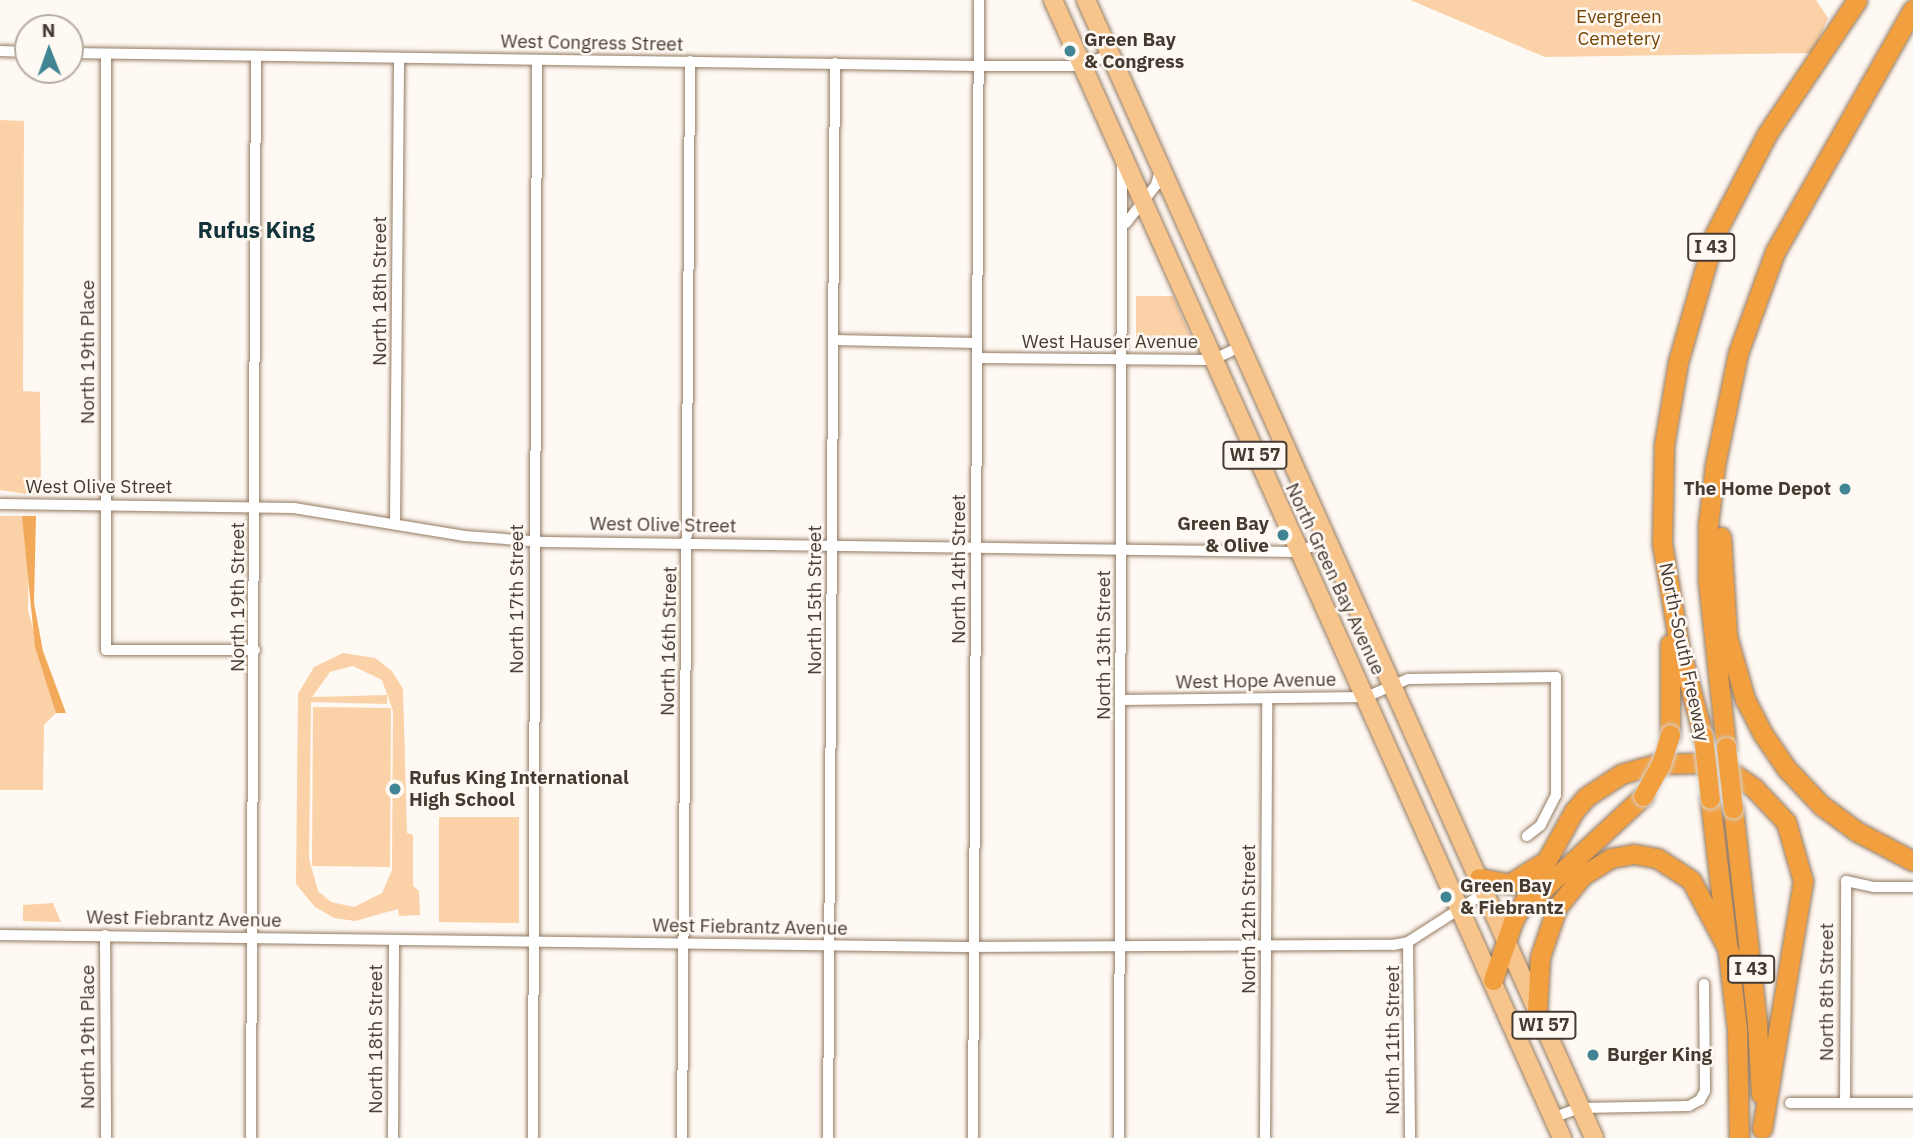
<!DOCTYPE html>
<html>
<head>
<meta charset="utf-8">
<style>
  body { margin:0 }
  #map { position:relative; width:1913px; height:1138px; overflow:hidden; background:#fff9f4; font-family:"IBM Plex Sans",sans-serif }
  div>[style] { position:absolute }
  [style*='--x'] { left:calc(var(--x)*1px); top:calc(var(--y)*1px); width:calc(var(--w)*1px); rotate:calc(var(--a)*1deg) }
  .green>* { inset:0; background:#fbd1a8 }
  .forest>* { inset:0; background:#f2a95a }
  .roads { filter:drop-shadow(0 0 2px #957c63) drop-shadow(0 0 2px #957c63) }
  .street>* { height:10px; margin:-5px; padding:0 5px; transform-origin:5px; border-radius:5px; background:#fff }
  .primary>* { height:18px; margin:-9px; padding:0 9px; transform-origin:9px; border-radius:9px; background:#f7c58c }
  .highway>* { height:19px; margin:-9.5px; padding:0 9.5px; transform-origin:9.5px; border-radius:9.5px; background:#f19f3f }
  .bridges { filter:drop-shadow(0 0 2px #d6d4d1) drop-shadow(0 0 2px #d6d4d1) }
  .highway-bridge>* { height:19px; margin:-9.5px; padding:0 9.5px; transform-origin:9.5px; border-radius:9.5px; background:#f19f3f }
  .dots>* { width:19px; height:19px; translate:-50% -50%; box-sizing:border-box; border:4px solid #fff9f4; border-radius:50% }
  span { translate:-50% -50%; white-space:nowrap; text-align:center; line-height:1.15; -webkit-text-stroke:5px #fff9f4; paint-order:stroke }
  .shield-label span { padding:2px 5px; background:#fff9f4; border:2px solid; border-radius:5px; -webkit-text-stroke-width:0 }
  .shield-label { font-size:18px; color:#453a2f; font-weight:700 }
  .park-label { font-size:19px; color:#744504 }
  .poi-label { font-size:19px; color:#453a2f; font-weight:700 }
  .left { translate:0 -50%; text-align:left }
  .right { translate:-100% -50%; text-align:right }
  .street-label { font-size:19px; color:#453a2f }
  .quarter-label { font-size:23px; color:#13333b; font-weight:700 }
  .north { position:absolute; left:14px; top:14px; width:70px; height:70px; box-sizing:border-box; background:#fff9f4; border:2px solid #b5ada5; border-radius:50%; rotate:359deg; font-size:19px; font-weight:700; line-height:28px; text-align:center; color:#453a2f }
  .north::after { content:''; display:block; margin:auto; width:24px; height:32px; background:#418494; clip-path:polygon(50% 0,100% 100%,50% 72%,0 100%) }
</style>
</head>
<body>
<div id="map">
  <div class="green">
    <i style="clip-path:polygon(1410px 0,1816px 0,1828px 18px,1813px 53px,1545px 57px)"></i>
    <i style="clip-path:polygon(0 120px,24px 121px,23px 391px,40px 392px,41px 496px,0 490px)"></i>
    <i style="clip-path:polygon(1136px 296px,1173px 296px,1196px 349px,1136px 348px)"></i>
    <i style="clip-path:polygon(0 516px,22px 516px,29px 555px,28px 610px,56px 713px,44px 725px,43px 790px,0 790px)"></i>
    <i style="clip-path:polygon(evenodd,343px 653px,375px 658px,392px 671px,403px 689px,407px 833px,413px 835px,413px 886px,419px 891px,420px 915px,399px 916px,398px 909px,355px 921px,334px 918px,315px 907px,296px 884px,298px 694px,314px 667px,343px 653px,353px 666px,382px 680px,393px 711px,392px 870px,382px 893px,354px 907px,331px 902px,318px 891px,309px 858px,311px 702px,387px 704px,387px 695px,312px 697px,330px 672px,353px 666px)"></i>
    <i style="clip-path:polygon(313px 707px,391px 708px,390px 867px,312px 866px)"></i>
    <i style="clip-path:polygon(439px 817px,519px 817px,519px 923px,439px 922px)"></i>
    <i style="clip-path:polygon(53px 903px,61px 922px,23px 921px,23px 905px)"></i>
  </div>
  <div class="forest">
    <i style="clip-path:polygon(22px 516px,36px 516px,34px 603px,43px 651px,66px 713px,56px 713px,35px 647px)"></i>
  </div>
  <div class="roads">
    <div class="street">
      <i style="--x:0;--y:51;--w:28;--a:2"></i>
      <i style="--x:70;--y:53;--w:909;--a:0.82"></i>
      <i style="--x:979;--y:66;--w:102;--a:0"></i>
      <i style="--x:1081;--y:66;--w:32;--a:-22"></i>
      <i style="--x:106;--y:54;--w:596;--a:90"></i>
      <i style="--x:106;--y:650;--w:149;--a:0"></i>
      <i style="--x:1126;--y:223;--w:48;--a:-51.7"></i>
      <i style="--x:1156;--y:185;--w:16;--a:-75"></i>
      <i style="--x:834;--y:340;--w:143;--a:1.2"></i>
      <i style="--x:977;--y:358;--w:235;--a:0.5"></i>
      <i style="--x:1212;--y:360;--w:31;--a:-25"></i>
      <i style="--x:0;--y:504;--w:294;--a:0.8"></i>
      <i style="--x:294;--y:508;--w:173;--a:9.3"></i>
      <i style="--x:465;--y:536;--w:79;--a:4.3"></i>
      <i style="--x:544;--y:542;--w:754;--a:0.76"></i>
      <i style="--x:1298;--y:552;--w:31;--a:-22"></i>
      <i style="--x:395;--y:523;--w:464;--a:-89.5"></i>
      <i style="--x:1121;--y:700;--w:245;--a:-0.7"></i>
      <i style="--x:1366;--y:697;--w:46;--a:-23.2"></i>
      <i style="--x:1408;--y:679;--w:148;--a:-0.8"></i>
      <i style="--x:1556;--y:677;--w:118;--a:90"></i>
      <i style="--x:1556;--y:795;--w:34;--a:117"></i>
      <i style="--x:1541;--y:825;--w:18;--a:142"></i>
      <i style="--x:0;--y:935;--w:961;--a:0.72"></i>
      <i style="--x:961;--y:947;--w:432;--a:-0.3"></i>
      <i style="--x:1393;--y:945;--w:15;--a:-11"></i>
      <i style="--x:1408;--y:942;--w:93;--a:-32.7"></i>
      <i style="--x:105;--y:935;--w:203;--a:89.7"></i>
      <i style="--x:1408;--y:942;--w:196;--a:89.4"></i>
      <i style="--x:1790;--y:1103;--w:123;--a:0"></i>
      <i style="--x:1845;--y:1103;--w:222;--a:-89.7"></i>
      <i style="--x:1846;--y:881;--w:29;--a:12"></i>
      <i style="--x:1874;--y:887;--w:39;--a:0"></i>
      <i style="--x:1552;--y:1118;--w:30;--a:-20"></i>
      <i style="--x:1580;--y:1108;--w:109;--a:-1.1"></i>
      <i style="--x:1689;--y:1106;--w:13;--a:-29"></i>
      <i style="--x:1700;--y:1100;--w:10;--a:-61"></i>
      <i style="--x:1705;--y:1091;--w:107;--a:-90.5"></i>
      <i style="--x:251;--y:1138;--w:1082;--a:-89.74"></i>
      <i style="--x:393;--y:1138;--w:197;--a:-89.7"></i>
      <i style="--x:533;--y:1138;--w:1078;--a:-89.79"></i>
      <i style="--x:682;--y:1138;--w:1077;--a:-89.57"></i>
      <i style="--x:828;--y:1138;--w:1075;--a:-89.63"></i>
      <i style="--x:973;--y:1138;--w:1138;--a:-89.7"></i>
      <i style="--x:1119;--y:1138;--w:974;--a:-89.82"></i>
      <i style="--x:1265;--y:1138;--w:438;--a:-89.7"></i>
    </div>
    <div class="primary">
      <i style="--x:1053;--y:0;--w:1247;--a:65.9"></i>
      <i style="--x:1086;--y:0;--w:1246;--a:65.94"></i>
    </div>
    <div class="highway">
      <i style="--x:1721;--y:537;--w:99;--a:86.5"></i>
      <i style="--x:1727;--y:636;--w:66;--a:74.1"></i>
      <i style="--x:1745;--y:699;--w:39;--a:63"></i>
      <i style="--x:1763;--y:734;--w:41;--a:55.9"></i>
      <i style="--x:1786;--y:768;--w:51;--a:46.6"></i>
      <i style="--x:1821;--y:805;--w:44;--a:36.6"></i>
      <i style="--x:1856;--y:831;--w:64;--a:27.8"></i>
      <i style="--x:1670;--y:644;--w:90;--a:90"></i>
      <i style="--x:1703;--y:736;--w:94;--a:-104.8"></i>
      <i style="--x:1679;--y:645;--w:103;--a:-99.5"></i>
      <i style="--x:1662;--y:543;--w:98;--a:-88.8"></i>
      <i style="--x:1664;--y:445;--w:84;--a:-80.4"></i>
      <i style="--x:1678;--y:362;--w:133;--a:-73.9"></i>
      <i style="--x:1715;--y:234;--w:113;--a:-62.5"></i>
      <i style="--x:1767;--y:134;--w:161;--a:-56.1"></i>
      <i style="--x:1726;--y:747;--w:167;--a:-96.2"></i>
      <i style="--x:1708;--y:581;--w:56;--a:-90"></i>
      <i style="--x:1708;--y:525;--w:60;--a:-83.3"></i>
      <i style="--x:1715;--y:465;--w:114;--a:-78.4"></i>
      <i style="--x:1738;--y:353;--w:108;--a:-69.9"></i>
      <i style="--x:1775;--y:252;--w:279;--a:-60.4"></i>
      <i style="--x:1710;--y:799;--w:231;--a:83.3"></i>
      <i style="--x:1737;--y:1028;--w:110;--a:89"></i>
      <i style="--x:1733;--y:809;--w:216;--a:83.6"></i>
      <i style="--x:1757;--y:1024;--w:70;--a:86.7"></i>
      <i style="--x:1479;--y:878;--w:31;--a:11"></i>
      <i style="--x:1509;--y:884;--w:38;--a:-32"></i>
      <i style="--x:1537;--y:895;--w:145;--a:-43"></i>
      <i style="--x:1493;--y:980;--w:62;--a:-71.3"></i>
      <i style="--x:1513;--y:921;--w:126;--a:-61"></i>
      <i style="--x:1574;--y:811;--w:18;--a:-49"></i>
      <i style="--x:1586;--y:797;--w:42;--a:-33.3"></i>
      <i style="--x:1621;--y:774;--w:35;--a:-16"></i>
      <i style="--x:1655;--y:764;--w:41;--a:-1.4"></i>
      <i style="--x:1696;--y:763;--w:41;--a:17.1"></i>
      <i style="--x:1735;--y:775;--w:23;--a:34"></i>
      <i style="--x:1754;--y:788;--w:47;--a:46.7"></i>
      <i style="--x:1786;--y:822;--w:61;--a:73.9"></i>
      <i style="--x:1803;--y:881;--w:251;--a:99.4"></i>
      <i style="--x:1537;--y:1011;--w:54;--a:-86.8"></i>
      <i style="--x:1540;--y:957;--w:53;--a:-71.2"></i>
      <i style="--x:1557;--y:907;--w:40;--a:-51"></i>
      <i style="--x:1582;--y:876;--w:34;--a:-32"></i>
      <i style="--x:1611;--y:858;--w:23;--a:-10"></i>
      <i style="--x:1634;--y:854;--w:23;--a:10"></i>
      <i style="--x:1657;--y:858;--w:40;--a:32.9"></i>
      <i style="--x:1691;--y:880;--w:85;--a:61.9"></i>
    </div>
  </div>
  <div class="bridges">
    <div class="highway-bridge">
      <i style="--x:1703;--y:736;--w:63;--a:83.7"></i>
      <i style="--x:1726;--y:747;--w:62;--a:83.6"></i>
      <i style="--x:1643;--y:796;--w:37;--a:-61"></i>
      <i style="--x:1661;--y:764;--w:31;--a:-73"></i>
    </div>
  </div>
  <div class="dots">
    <i style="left:1070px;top:51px;background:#418494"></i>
    <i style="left:1845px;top:489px;background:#418494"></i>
    <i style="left:1283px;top:535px;background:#418494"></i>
    <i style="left:395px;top:789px;background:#418494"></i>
    <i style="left:1446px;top:897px;background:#418494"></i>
    <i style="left:1593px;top:1055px;background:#418494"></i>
  </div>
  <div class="shield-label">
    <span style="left:1711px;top:247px">I 43</span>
    <span style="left:1255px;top:455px">WI 57</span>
    <span style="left:1751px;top:969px">I 43</span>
    <span style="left:1544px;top:1025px">WI 57</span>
  </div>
  <div class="park-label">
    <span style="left:1619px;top:28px">Evergreen<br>Cemetery</span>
  </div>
  <div class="poi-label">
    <span class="left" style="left:1084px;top:51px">Green Bay<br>&amp; Congress</span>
    <span class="right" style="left:1831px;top:489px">The Home Depot</span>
    <span class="right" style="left:1269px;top:535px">Green Bay<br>&amp; Olive</span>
    <span class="left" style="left:409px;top:789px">Rufus King International<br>High School</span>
    <span class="left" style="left:1460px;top:897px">Green Bay<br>&amp; Fiebrantz</span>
    <span class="left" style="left:1607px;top:1055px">Burger King</span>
  </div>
  <div class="street-label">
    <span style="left:592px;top:43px;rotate:1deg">West Congress Street</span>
    <span style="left:380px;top:291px;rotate:-90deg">North 18th Street</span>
    <span style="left:1110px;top:342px">West Hauser Avenue</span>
    <span style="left:88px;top:352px;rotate:-90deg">North 19th Place</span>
    <span style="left:99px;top:487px">West Olive Street</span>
    <span style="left:663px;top:525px;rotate:1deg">West Olive Street</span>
    <span style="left:959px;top:569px;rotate:-90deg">North 14th Street</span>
    <span style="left:1335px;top:579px;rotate:65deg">North Green Bay Avenue</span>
    <span style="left:238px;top:597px;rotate:-90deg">North 19th Street</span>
    <span style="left:517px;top:599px;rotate:-90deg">North 17th Street</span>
    <span style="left:815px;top:600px;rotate:-90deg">North 15th Street</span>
    <span style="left:669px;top:641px;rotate:-89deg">North 16th Street</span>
    <span style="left:1104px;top:645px;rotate:-90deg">North 13th Street</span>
    <span style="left:1684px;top:652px;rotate:78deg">North-South Freeway</span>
    <span style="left:1256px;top:681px;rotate:-1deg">West Hope Avenue</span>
    <span style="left:184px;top:919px;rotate:1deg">West Fiebrantz Avenue</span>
    <span style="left:1249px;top:919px;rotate:-90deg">North 12th Street</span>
    <span style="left:750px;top:927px;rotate:1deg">West Fiebrantz Avenue</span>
    <span style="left:1827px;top:992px;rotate:-90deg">North 8th Street</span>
    <span style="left:88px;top:1037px;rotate:-90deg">North 19th Place</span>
    <span style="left:376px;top:1039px;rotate:-90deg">North 18th Street</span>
    <span style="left:1393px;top:1040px;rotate:-90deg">North 11th Street</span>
  </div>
  <div class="quarter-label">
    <span style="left:256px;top:229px">Rufus King</span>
  </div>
  <div class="north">N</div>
</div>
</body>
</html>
